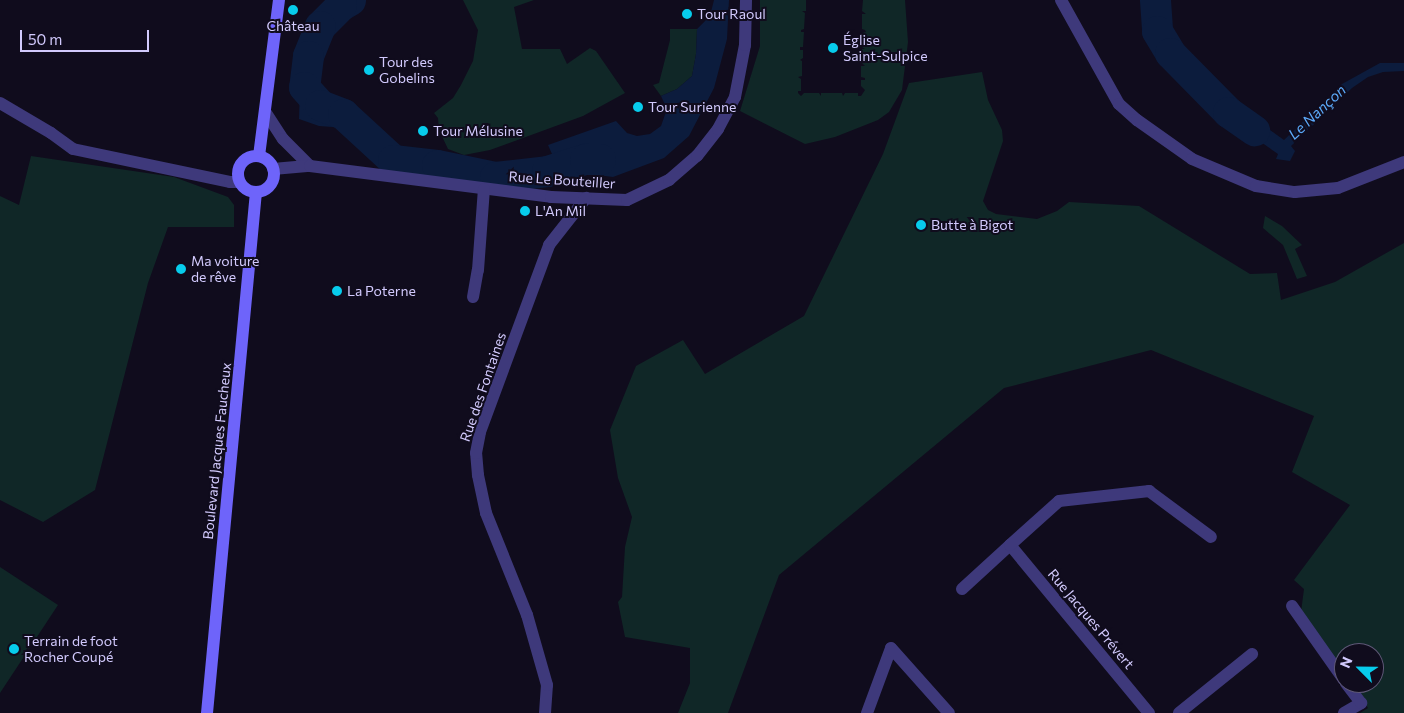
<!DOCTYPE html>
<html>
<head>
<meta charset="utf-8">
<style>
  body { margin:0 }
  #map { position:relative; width:1404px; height:713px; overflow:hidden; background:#100c1d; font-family:Commissioner,sans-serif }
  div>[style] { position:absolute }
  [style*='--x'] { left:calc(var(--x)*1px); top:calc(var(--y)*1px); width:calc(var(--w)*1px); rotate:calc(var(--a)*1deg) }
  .green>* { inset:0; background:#102727 }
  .water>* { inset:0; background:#0c1c3d }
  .river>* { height:31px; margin:-15.5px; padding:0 15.5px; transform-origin:15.5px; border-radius:15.5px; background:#0c1c3d }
  .street>* { height:12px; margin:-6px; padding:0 6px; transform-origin:6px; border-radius:6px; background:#3e397b }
  .secondary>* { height:12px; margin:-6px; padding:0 6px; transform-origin:6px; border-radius:6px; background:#6e64fa }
  .secondary>.ring { margin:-6px; padding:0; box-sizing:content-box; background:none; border:12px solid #6e64fa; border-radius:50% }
  .dots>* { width:14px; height:14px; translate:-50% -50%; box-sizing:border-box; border:2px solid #100c1d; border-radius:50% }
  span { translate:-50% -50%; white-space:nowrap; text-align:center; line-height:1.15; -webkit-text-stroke:4px #100c1d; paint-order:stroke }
  .poi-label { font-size:14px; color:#d2cafd }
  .left { translate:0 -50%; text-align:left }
  .street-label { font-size:14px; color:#d2cafd }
  .water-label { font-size:15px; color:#5caafa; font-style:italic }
  .north { position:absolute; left:1334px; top:643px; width:50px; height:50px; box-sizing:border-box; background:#100c1d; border:1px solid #5e5877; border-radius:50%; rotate:293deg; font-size:14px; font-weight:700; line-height:20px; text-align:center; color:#d2cafd }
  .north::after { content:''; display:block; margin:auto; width:18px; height:22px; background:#07ccec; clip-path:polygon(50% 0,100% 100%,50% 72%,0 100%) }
  .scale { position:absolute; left:20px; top:30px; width:129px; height:22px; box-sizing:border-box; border:2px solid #d2cafd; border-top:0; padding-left:6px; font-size:15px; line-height:18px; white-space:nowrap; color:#d2cafd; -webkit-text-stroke:4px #100c1d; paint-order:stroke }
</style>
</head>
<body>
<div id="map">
  <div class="green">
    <i style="clip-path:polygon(463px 0,534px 0,514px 7px,522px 49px,560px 49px,567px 64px,590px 48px,596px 51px,625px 93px,583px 116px,490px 150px,464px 155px,448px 149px,439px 130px,438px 118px,434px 113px,453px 98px,461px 85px,473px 61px,478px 30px)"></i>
    <i style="clip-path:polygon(760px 0,806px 0,806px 11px,802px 11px,805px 13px,804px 29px,801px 30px,801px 32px,804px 32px,803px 47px,800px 47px,800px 50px,803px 50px,803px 58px,800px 60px,802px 61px,802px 76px,798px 77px,801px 79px,801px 91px,798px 91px,798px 93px,801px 96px,804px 93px,819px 93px,821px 96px,821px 93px,842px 93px,843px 96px,845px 93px,858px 93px,858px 96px,861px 96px,865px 90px,861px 86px,861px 80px,865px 80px,865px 78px,861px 77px,861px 66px,865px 66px,862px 63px,862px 49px,865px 49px,862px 47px,862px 33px,866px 32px,865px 30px,862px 29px,862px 14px,866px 14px,862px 11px,863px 0,905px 0,908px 42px,902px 90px,889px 112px,878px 120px,835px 137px,805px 144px,740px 111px,760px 46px)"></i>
    <i style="clip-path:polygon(670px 29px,697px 29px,696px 54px,692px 76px,677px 89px,661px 96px,653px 85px,659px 83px,670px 40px)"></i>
    <i style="clip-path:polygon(982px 72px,988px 100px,1002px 130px,1003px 141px,983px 201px,988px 210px,996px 214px,1037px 219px,1057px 211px,1069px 202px,1139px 206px,1250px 274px,1277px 273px,1281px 300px,1335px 282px,1404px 243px,1404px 713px,1360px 713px,1368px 708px,1351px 683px,1374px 683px,1374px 653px,1344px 653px,1344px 673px,1301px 612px,1304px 589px,1294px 580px,1350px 505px,1292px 472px,1314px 416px,1151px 350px,1004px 388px,779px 575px,728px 713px,678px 713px,690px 683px,690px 648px,625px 637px,618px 602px,622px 597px,625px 547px,632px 517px,618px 478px,610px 430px,636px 366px,683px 340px,705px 374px,804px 316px,883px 154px,909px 83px)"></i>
    <i style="clip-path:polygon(31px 156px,174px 177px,228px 197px,234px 205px,234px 227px,168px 227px,148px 283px,95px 490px,43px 522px,0 500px,0 196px,19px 205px)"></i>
    <i style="clip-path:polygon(1265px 216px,1282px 226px,1302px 245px,1295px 249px,1307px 276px,1297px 279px,1283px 245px,1263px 228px)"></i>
    <i style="clip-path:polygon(0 567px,58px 605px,0 693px)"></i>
  </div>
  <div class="water">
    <i style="clip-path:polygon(714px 0,729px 0,727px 39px,714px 88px,689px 136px,664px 158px,613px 177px,559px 170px,548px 145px,616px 121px,627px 133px,637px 136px,650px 134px,661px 126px,667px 109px,661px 96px,677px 89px,692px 76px,696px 54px,697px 29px,710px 16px)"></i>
    <i style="clip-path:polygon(1146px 0,1161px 0,1160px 18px,1164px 33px,1184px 66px,1221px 95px,1212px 107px,1186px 87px,1161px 54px,1150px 29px)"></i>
    <i style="clip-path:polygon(1380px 63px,1404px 63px,1404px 71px,1383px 72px,1368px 77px,1352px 88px,1291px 146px,1295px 151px,1290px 161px,1276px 159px,1278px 154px,1215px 110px,1224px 97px,1284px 140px,1342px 84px)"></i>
    <i style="clip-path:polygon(300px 88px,314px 89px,323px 98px,329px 98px,348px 109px,333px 127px,319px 126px,299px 119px)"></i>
  </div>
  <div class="river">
    <i style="--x:350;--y:0;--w:10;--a:151"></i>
    <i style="--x:341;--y:5;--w:30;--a:135"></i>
    <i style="--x:320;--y:26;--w:32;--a:112"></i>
    <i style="--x:308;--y:56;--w:31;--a:97"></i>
    <i style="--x:304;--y:87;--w:24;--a:48"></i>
    <i style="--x:320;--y:105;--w:25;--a:21"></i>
    <i style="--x:343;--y:114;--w:68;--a:42.6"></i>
    <i style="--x:393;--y:160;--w:44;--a:6.5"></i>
    <i style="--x:437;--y:165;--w:59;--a:11.7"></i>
    <i style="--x:495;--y:177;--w:52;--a:-6.6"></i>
    <i style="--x:547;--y:171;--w:40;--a:-18"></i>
    <i style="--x:585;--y:159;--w:15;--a:0"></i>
    <i style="--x:1155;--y:0;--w:31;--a:86"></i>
    <i style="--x:1157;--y:31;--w:26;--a:59"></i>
    <i style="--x:1170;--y:53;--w:83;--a:45.5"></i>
    <i style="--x:1228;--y:112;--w:32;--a:35"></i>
  </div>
  <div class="street">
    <i style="--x:1061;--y:0;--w:119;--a:60.9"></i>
    <i style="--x:1119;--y:104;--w:24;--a:42"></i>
    <i style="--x:1137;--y:120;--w:67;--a:35.3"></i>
    <i style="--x:1192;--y:159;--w:69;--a:22.9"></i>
    <i style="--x:1256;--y:186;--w:39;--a:9"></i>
    <i style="--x:1295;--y:192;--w:43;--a:-5.3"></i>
    <i style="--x:1338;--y:188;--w:71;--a:-21.5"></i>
    <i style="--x:0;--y:103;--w:59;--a:30.5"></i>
    <i style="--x:51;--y:133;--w:27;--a:36"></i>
    <i style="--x:73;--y:149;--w:160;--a:11.9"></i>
    <i style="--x:230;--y:182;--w:10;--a:0"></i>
    <i style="--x:266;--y:113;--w:31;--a:57"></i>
    <i style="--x:283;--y:139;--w:38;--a:45"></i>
    <i style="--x:273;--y:169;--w:37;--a:-5"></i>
    <i style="--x:310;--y:166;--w:243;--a:7.3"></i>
    <i style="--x:551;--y:197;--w:76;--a:2.3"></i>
    <i style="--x:627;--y:200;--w:47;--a:-25.5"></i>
    <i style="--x:669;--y:180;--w:37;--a:-41"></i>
    <i style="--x:697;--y:156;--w:34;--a:-52"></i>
    <i style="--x:718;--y:129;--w:36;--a:-62"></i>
    <i style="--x:735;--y:97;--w:53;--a:-79.1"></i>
    <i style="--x:745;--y:45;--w:45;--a:-88.7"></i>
    <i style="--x:473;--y:297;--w:27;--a:-80"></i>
    <i style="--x:478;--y:270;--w:81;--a:-85.8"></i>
    <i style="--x:962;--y:589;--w:65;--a:-42.5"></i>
    <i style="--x:1292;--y:606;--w:90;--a:54.9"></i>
    <i style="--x:545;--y:713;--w:28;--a:-86"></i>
    <i style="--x:547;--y:685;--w:73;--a:-105.9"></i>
    <i style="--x:527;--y:615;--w:110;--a:-111.9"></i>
    <i style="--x:486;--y:513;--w:39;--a:-102"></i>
    <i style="--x:478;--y:475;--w:22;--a:-95"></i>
    <i style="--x:476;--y:453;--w:21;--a:-79"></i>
    <i style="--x:480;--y:432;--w:199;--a:-69.7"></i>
    <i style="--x:549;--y:245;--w:60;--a:-51.8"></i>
    <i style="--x:867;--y:713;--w:69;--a:-69.7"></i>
    <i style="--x:891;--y:648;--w:87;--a:48.3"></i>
    <i style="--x:1149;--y:713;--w:218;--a:-129.6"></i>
    <i style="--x:1010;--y:545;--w:66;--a:-41.9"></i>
    <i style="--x:1059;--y:501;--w:91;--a:-6.3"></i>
    <i style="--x:1149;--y:491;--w:77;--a:36.6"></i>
    <i style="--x:1179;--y:713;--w:94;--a:-38.9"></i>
    <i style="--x:1344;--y:713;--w:20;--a:-30"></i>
    <i style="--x:1361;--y:703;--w:25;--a:-127"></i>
  </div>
  <div class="secondary">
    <i style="--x:259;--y:156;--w:157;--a:-82.7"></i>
    <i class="ring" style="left:238px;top:156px;width:24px;height:24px"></i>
    <i style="--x:207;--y:713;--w:523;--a:-84.63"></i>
  </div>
  <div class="dots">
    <i style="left:293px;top:10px;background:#07ccec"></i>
    <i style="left:687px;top:14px;background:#07ccec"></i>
    <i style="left:833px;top:48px;background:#07ccec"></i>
    <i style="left:369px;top:70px;background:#07ccec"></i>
    <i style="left:638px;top:107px;background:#07ccec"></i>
    <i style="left:423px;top:131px;background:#07ccec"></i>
    <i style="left:525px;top:211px;background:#07ccec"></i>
    <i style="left:921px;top:225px;background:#07ccec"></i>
    <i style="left:181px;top:269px;background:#07ccec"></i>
    <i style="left:337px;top:291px;background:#07ccec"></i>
    <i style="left:14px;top:649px;background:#07ccec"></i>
  </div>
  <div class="poi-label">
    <span class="left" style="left:697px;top:14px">Tour Raoul</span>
    <span style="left:293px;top:26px">Château</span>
    <span class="left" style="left:843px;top:48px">Église<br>Saint-Sulpice</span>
    <span class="left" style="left:379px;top:70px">Tour des<br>Gobelins</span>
    <span class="left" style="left:648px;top:107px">Tour Surienne</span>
    <span class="left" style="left:433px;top:131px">Tour Mélusine</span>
    <span class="left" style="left:535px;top:211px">L'An Mil</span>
    <span class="left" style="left:931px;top:225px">Butte à Bigot</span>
    <span class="left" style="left:191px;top:269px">Ma voiture<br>de rêve</span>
    <span class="left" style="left:347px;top:291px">La Poterne</span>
    <span class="left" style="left:24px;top:649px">Terrain de foot<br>Rocher Coupé</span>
  </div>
  <div class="street-label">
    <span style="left:562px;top:180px;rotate:4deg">Rue Le Bouteiller</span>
    <span style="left:483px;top:387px;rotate:-71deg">Rue des Fontaines</span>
    <span style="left:217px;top:451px;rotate:-84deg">Boulevard Jacques Faucheux</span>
    <span style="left:1091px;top:619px;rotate:50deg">Rue Jacques Prévert</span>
  </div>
  <div class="water-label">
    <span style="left:1317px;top:112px;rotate:-43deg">Le Nançon</span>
  </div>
  <div class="north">N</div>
  <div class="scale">50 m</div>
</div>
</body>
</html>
